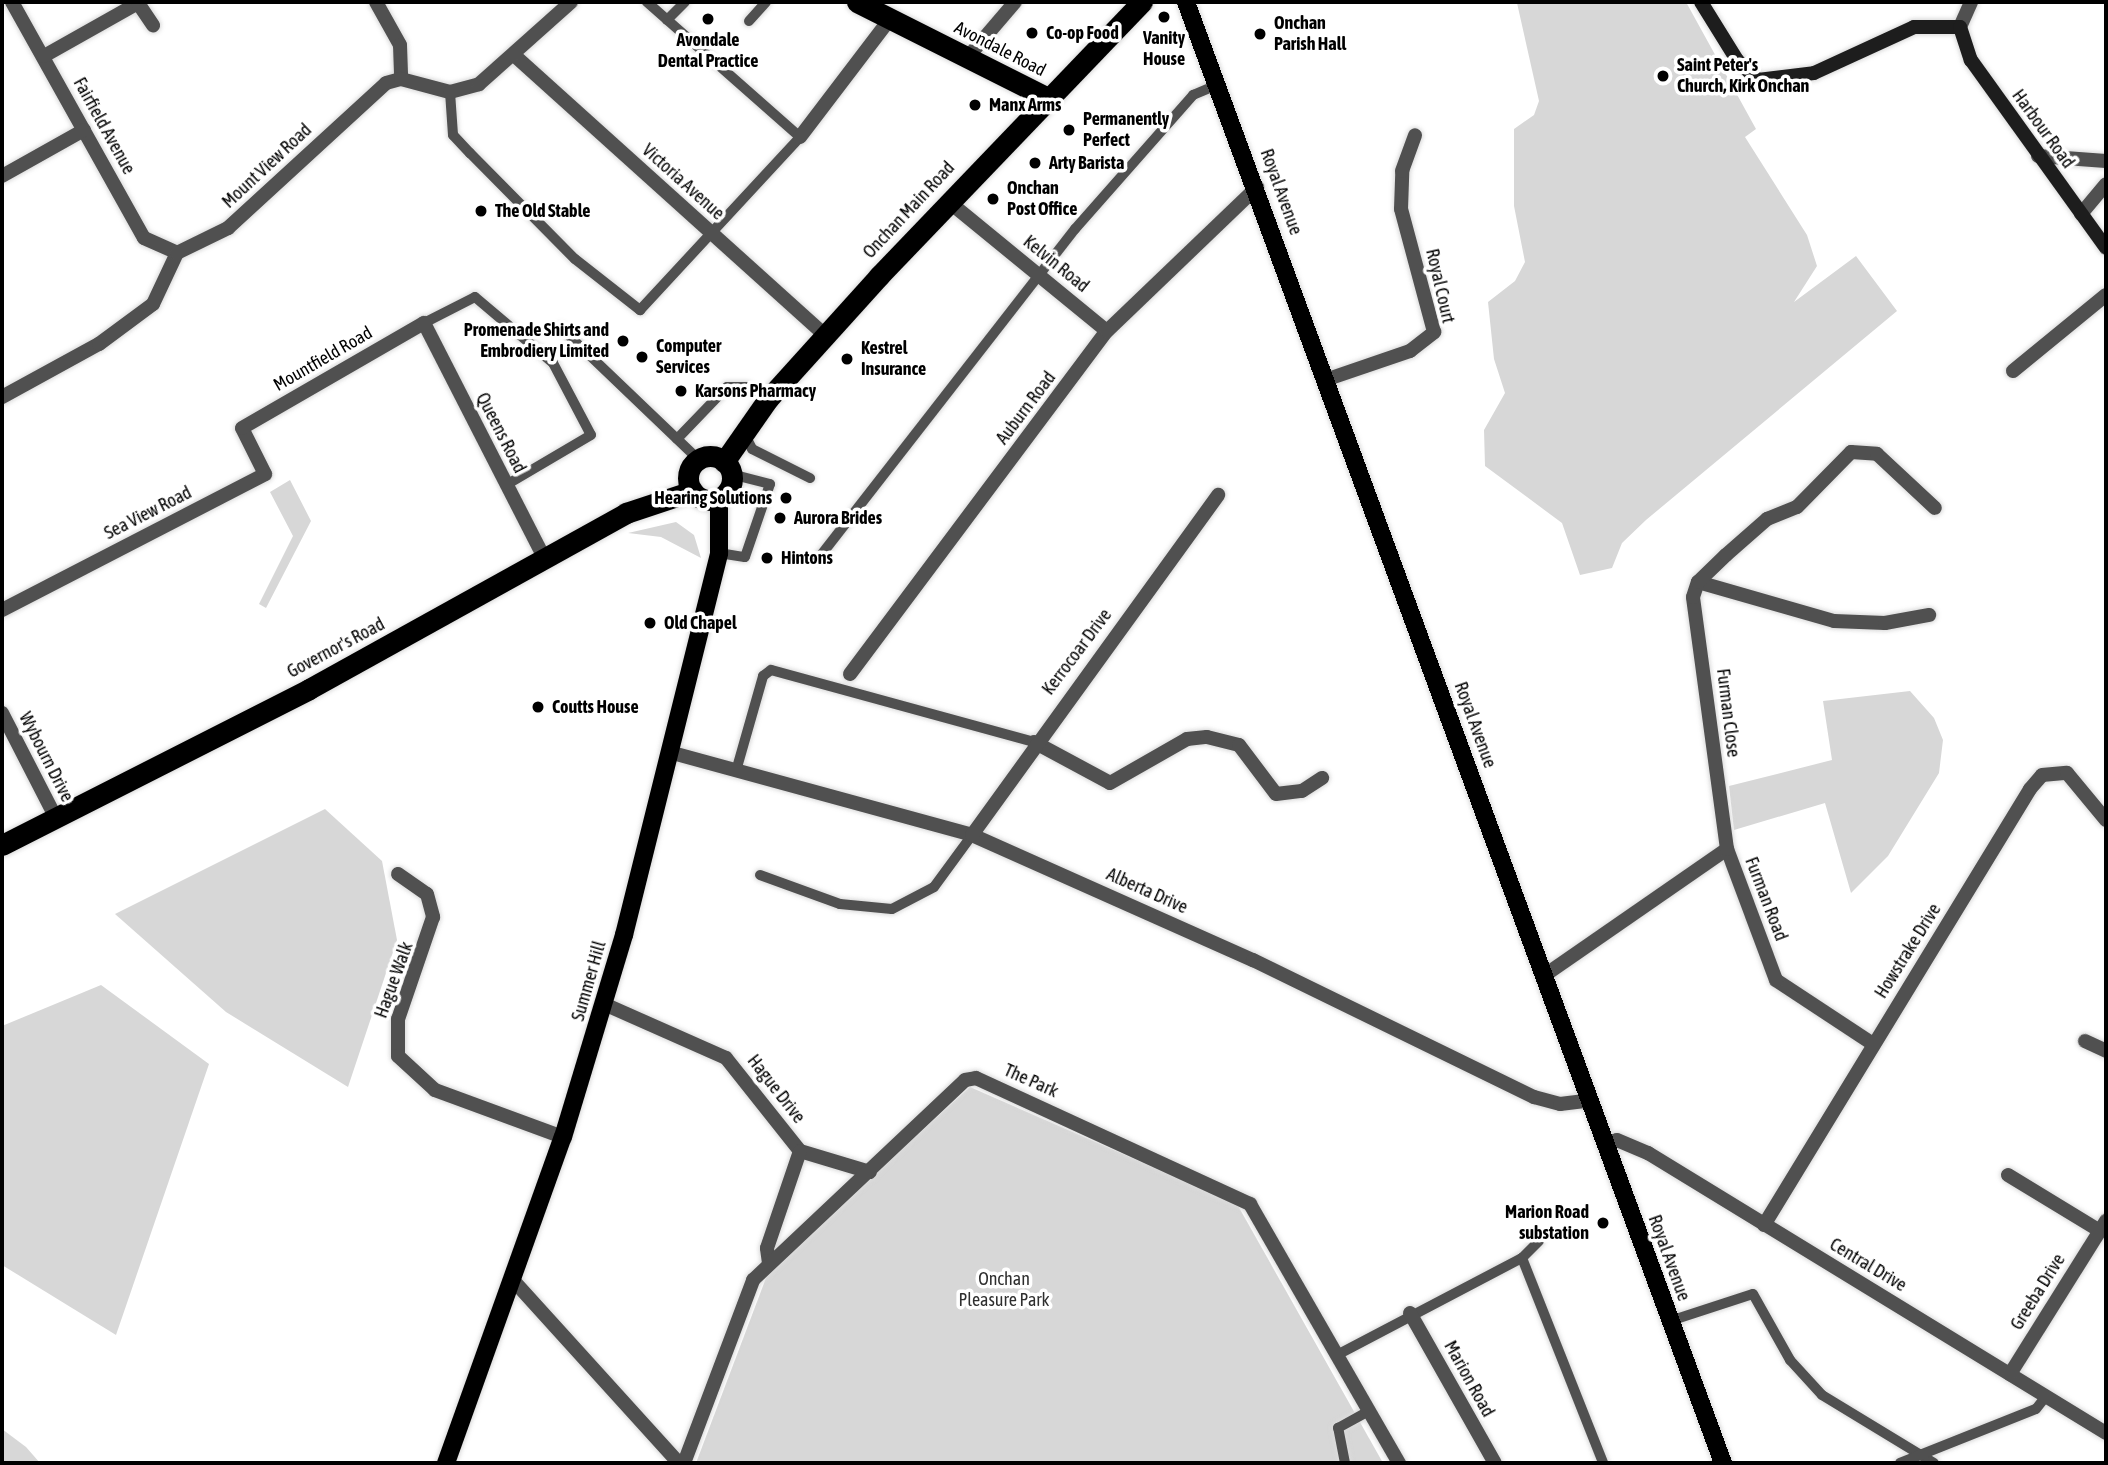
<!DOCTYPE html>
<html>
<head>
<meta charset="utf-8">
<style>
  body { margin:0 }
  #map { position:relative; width:2108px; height:1465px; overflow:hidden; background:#fff; font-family:"Asap Condensed",sans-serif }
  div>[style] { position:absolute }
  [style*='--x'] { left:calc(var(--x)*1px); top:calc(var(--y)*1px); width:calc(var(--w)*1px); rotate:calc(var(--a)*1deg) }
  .green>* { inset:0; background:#d7d7d7 }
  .roads { filter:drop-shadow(0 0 2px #dbdbdb) drop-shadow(0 0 2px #dbdbdb) }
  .lane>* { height:10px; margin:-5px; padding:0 5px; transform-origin:5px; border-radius:5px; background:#505050 }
  .street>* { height:14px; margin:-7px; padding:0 7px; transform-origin:7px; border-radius:7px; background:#505050 }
  .secondary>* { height:14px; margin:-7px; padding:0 7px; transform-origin:7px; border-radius:7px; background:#1d1d1d }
  .primary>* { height:18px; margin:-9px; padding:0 9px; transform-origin:9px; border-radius:9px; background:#000 }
  .highway>* { height:21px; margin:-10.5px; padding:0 10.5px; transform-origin:10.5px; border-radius:10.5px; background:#000 }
  .highway>.ring { margin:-10.5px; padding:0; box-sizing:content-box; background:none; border:21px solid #000; border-radius:50% }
  .dots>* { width:19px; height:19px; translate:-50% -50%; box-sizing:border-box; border:4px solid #fff; border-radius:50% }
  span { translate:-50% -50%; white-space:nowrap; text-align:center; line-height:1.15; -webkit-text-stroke:7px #fff; paint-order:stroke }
  .poi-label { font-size:18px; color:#000; font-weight:700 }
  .left { translate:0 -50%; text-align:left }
  .right { translate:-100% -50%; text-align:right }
  .street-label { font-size:18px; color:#000 }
  .park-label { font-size:18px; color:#2e2e2e }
  .frame { position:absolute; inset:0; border:4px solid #000; pointer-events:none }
</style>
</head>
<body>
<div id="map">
  <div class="green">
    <i style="clip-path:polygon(1686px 2px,1756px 129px,1745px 137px,1807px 235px,1817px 266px,1794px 302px,1856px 256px,1897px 311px,1646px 520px,1622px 543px,1612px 568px,1580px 575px,1562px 523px,1485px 466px,1484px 430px,1505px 393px,1494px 359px,1488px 302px,1515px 281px,1525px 262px,1514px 206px,1514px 129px,1534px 115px,1539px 101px,1517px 3px)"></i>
    <i style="clip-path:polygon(290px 480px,311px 521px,266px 608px,259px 604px,293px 536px,270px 492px)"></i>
    <i style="clip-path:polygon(676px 522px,694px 535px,701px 558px,661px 537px,628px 533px)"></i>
    <i style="clip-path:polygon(1910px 691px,1934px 718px,1943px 740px,1939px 773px,1888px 856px,1851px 893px,1825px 803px,1734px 830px,1729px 786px,1832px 760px,1823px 701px)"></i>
    <i style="clip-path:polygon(325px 809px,382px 861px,397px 940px,348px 1087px,226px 1012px,115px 914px)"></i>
    <i style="clip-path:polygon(101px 985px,209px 1064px,116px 1335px,2px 1265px,2px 1026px)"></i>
    <i style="clip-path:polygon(970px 1087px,1237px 1204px,1383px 1463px,696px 1463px,769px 1270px)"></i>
    <i style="clip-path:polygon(2px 1429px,26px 1447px,40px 1463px,2px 1463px)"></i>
  </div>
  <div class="roads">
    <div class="lane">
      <i style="--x:667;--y:20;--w:25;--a:-45"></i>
      <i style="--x:749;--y:21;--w:25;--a:-48"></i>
      <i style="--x:450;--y:92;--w:43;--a:86"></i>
      <i style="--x:453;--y:135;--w:25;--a:47"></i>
      <i style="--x:470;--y:153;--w:149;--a:45.3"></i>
      <i style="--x:575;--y:259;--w:83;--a:38.1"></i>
      <i style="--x:640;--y:310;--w:236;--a:-47.2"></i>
      <i style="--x:800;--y:137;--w:204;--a:-138.6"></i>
      <i style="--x:424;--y:323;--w:57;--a:-27"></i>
      <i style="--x:475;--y:297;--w:102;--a:40.2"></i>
      <i style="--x:553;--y:363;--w:81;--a:62.2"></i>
      <i style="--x:591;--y:435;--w:99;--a:149.5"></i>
      <i style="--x:561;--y:328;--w:190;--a:43.7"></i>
      <i style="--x:744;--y:433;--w:18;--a:63"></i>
      <i style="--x:752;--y:449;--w:65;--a:26.6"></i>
      <i style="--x:677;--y:439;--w:72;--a:-46.1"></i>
      <i style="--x:727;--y:387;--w:20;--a:0"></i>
      <i style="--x:747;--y:387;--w:24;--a:30"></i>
      <i style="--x:719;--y:553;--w:26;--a:9"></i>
      <i style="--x:745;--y:557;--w:77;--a:-71.1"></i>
      <i style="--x:770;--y:484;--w:40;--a:-165.6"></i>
      <i style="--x:818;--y:559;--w:418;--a:-52.1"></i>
      <i style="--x:1075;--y:229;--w:179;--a:-48.6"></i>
      <i style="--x:1193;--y:95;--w:28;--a:-23"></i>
      <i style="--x:736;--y:771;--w:99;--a:-74.1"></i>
      <i style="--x:763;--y:676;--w:10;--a:-37"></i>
      <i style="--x:771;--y:670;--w:273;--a:15.3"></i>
      <i style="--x:760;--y:875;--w:85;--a:19.9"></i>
      <i style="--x:840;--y:904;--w:52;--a:5.5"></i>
      <i style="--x:892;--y:909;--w:47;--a:-27.6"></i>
      <i style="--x:934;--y:887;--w:64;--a:-53.8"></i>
      <i style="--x:1522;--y:1258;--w:220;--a:68.4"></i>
      <i style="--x:1670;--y:1321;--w:87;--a:-18"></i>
      <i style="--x:1753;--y:1294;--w:76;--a:60.7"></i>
      <i style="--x:1790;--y:1360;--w:47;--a:47.6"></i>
      <i style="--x:1822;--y:1395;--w:131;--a:31.3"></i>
      <i style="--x:1337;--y:1355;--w:209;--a:-27.7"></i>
      <i style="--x:1522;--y:1258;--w:24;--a:-45"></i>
      <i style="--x:1345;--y:1463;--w:36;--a:-101"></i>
      <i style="--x:1338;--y:1428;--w:35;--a:-29"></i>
      <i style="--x:1900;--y:1463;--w:146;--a:-21.7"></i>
      <i style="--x:2036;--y:1409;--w:16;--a:-52"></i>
    </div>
    <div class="street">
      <i style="--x:12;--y:2;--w:270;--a:60.8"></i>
      <i style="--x:144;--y:238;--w:36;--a:24"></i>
      <i style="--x:376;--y:2;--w:49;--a:60.8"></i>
      <i style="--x:400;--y:45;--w:34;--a:88"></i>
      <i style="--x:1960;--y:27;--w:27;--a:-66"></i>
      <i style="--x:44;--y:56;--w:108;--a:-29.4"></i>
      <i style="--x:138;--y:3;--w:27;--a:56"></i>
      <i style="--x:515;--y:56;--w:417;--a:42"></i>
      <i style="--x:968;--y:57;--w:72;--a:-49.5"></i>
      <i style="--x:800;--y:137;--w:148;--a:-52.7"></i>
      <i style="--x:2038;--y:156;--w:68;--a:4.2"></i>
      <i style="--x:2;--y:176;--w:94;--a:-29.3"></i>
      <i style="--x:948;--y:201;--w:205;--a:39.3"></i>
      <i style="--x:2081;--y:214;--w:39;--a:-50"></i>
      <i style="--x:2013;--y:371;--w:120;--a:-39.3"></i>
      <i style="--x:1328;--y:379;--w:87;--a:-18.9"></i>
      <i style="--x:1410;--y:351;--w:31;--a:-38"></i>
      <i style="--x:1434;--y:332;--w:127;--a:-105"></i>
      <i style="--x:1401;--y:209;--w:38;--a:-88"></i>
      <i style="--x:1402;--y:171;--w:38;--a:-70"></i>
      <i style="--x:2;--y:397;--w:111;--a:-28.7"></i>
      <i style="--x:99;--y:344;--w:67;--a:-36.5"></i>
      <i style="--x:153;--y:304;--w:56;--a:-64.8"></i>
      <i style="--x:177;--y:253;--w:57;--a:-26.1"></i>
      <i style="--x:228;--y:228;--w:214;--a:-42.5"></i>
      <i style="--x:386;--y:83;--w:16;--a:-15"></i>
      <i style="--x:401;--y:79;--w:51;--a:14.9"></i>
      <i style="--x:450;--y:92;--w:30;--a:-15"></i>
      <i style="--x:479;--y:84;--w:123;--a:-41.7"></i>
      <i style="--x:1698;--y:582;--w:141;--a:16"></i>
      <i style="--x:1834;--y:621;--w:51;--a:2.2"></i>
      <i style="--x:1885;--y:623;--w:45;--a:-10.3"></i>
      <i style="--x:2;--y:610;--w:296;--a:-27.3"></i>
      <i style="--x:265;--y:474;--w:51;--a:-116.6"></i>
      <i style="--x:242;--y:428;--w:210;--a:-30"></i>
      <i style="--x:424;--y:323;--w:265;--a:62.9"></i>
      <i style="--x:850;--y:674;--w:429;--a:-53.2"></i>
      <i style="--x:1107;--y:331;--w:208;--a:-43.8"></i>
      <i style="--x:2;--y:713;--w:118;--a:62.8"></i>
      <i style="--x:1034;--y:742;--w:86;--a:28.3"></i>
      <i style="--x:1110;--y:783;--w:89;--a:-29.7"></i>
      <i style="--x:1187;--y:739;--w:20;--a:-6"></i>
      <i style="--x:1207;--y:737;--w:33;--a:14"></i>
      <i style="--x:1239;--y:745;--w:61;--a:52.9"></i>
      <i style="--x:1276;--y:794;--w:26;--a:-7"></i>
      <i style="--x:1302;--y:791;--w:24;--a:-33"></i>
      <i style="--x:669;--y:752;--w:314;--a:15.3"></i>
      <i style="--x:972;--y:835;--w:308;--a:24"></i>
      <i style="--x:1253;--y:960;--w:313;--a:26"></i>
      <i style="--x:1534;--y:1097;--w:27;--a:15"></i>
      <i style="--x:1560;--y:1104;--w:31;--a:-7"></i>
      <i style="--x:972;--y:835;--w:420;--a:-54.1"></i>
      <i style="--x:398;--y:874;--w:35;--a:35"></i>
      <i style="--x:427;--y:894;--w:24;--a:75"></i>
      <i style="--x:433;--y:917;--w:108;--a:108.9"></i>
      <i style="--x:398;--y:1019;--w:37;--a:90"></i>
      <i style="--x:398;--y:1056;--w:50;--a:42.6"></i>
      <i style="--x:435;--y:1090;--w:136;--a:20.2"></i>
      <i style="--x:1545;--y:975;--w:221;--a:-34.7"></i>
      <i style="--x:604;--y:1004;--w:133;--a:23.9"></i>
      <i style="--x:726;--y:1058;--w:119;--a:51.5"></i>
      <i style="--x:800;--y:1151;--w:73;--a:16.7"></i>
      <i style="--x:2085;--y:1041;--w:23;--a:25"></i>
      <i style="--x:1873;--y:1044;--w:116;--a:-146.6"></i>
      <i style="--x:1776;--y:980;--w:140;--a:-110.5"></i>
      <i style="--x:1727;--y:849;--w:254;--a:-97.7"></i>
      <i style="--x:1693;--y:597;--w:16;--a:-72"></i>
      <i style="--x:1698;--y:582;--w:39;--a:-44"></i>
      <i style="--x:1726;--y:555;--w:55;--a:-41.3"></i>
      <i style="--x:1767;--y:519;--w:32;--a:-22"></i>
      <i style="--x:1797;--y:507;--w:77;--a:-45.5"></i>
      <i style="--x:1851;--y:452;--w:26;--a:4"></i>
      <i style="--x:1877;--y:454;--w:79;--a:43"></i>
      <i style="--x:1606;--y:1143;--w:11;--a:-15"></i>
      <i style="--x:1617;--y:1140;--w:34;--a:23"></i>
      <i style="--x:1648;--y:1153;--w:537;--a:31.44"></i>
      <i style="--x:2008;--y:1175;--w:108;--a:31.3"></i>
      <i style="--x:1764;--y:1225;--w:511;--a:-58.61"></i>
      <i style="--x:2030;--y:789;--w:18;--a:-49"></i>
      <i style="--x:2042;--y:775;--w:25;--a:-5"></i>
      <i style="--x:2067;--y:773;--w:61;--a:50.3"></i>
      <i style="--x:769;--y:1263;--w:15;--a:-98"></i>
      <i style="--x:767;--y:1248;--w:102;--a:-71.2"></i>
      <i style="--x:512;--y:1279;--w:248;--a:47.8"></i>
      <i style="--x:1410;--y:1313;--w:172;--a:60.5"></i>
      <i style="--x:2010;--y:1374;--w:181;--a:-57.9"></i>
      <i style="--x:684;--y:1463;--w:196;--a:-69.3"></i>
      <i style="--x:753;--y:1280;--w:291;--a:-43.3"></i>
      <i style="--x:965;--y:1080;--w:11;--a:-10"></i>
      <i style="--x:976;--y:1078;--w:302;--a:24.7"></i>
      <i style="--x:1250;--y:1204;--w:299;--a:60.1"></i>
    </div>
    <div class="secondary">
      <i style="--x:1701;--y:2;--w:68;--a:58.2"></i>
      <i style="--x:1737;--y:60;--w:29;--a:44"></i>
      <i style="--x:1758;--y:80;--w:56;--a:-7.1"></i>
      <i style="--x:1814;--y:73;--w:110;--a:-24.7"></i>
      <i style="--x:1914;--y:27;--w:46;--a:0"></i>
      <i style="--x:1960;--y:27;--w:35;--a:72"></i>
      <i style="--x:1971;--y:60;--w:231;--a:54.3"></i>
    </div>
    <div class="primary">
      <i style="--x:1186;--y:2;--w:1557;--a:69.82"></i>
      <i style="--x:446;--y:1463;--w:346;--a:-70.3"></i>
      <i style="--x:563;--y:1137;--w:211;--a:-73.2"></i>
      <i style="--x:624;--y:935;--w:394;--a:-76"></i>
      <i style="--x:719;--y:553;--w:55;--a:-90"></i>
    </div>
    <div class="highway">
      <i style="--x:857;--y:2;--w:214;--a:26.7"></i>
      <i class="ring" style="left:688px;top:456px;width:23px;height:23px"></i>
      <i style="--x:724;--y:462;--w:77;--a:-55.1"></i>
      <i style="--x:768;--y:399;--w:166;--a:-47.9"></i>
      <i style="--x:879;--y:276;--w:380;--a:-46.2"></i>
      <i style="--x:2;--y:845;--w:344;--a:-26.9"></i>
      <i style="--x:309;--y:689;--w:363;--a:-29"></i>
      <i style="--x:626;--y:513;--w:70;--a:-18.4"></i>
    </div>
  </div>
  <div class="dots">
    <i style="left:1164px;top:17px;background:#000"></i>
    <i style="left:708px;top:19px;background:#000"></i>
    <i style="left:1032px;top:33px;background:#000"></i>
    <i style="left:1260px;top:34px;background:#000"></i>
    <i style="left:1663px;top:76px;background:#000"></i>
    <i style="left:975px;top:105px;background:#000"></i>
    <i style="left:1069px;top:130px;background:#000"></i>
    <i style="left:1035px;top:163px;background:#000"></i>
    <i style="left:993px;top:199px;background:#000"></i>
    <i style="left:481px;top:211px;background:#000"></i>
    <i style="left:623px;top:341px;background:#000"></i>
    <i style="left:642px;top:357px;background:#000"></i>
    <i style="left:847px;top:359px;background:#000"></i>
    <i style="left:681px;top:391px;background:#000"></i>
    <i style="left:786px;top:498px;background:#000"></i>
    <i style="left:780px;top:518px;background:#000"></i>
    <i style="left:767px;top:558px;background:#000"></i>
    <i style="left:650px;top:623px;background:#000"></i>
    <i style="left:538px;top:707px;background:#000"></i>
    <i style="left:1603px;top:1223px;background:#000"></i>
  </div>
  <div class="poi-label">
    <span class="left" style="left:1274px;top:34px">Onchan<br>Parish Hall</span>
    <span class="left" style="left:1046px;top:33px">Co-op Food</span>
    <span style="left:1164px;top:49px">Vanity<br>House</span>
    <span style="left:708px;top:51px">Avondale<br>Dental Practice</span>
    <span class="left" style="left:1677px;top:76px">Saint Peter's<br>Church, Kirk Onchan</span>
    <span class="left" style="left:989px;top:105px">Manx Arms</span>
    <span class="left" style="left:1083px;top:130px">Permanently<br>Perfect</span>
    <span class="left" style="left:1049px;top:163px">Arty Barista</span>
    <span class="left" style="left:1007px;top:199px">Onchan<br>Post Office</span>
    <span class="left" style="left:495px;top:211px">The Old Stable</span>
    <span class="right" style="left:609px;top:341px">Promenade Shirts and<br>Embrodiery Limited</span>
    <span class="left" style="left:656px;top:357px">Computer<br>Services</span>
    <span class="left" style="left:861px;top:359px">Kestrel<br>Insurance</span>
    <span class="left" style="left:695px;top:391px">Karsons Pharmacy</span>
    <span class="right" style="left:772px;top:498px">Hearing Solutions</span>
    <span class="left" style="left:794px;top:518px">Aurora Brides</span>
    <span class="left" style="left:781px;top:558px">Hintons</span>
    <span class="left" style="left:664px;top:623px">Old Chapel</span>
    <span class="left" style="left:552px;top:707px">Coutts House</span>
    <span class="right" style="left:1589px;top:1223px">Marion Road<br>substation</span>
  </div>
  <div class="street-label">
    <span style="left:1000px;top:49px;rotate:27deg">Avondale Road</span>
    <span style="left:104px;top:126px;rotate:61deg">Fairfield Avenue</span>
    <span style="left:2043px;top:129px;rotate:54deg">Harbour Road</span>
    <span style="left:267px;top:166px;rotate:-43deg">Mount View Road</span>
    <span style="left:683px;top:182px;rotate:42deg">Victoria Avenue</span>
    <span style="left:1281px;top:192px;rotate:70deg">Royal Avenue</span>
    <span style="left:909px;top:210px;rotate:-47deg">Onchan Main Road</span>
    <span style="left:1056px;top:264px;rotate:39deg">Kelvin Road</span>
    <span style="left:1440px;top:286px;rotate:77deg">Royal Court</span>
    <span style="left:323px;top:359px;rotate:-30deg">Mountfield Road</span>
    <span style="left:1026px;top:408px;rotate:-53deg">Auburn Road</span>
    <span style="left:501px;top:433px;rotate:63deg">Queens Road</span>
    <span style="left:148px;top:513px;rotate:-27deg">Sea View Road</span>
    <span style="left:336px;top:648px;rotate:-28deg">Governor's Road</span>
    <span style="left:1077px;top:652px;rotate:-53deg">Kerrocoar Drive</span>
    <span style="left:1728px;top:713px;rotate:83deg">Furman Close</span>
    <span style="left:1475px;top:725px;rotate:70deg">Royal Avenue</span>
    <span style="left:46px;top:757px;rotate:63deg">Wybourn Drive</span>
    <span style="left:1147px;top:891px;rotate:24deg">Alberta Drive</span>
    <span style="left:1766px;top:899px;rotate:69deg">Furman Road</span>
    <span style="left:1908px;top:951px;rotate:-58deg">Howstrake Drive</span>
    <span style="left:394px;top:980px;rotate:-70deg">Hague Walk</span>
    <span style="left:589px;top:981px;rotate:-74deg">Summer Hill</span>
    <span style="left:1031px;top:1081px;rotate:24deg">The Park</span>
    <span style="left:776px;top:1089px;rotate:52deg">Hague Drive</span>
    <span style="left:1669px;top:1258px;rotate:70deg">Royal Avenue</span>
    <span style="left:1868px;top:1265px;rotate:31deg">Central Drive</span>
    <span style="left:2038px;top:1292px;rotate:-58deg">Greeba Drive</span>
    <span style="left:1469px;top:1379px;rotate:61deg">Marion Road</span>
  </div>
  <div class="park-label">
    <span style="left:1004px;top:1290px">Onchan<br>Pleasure Park</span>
  </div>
  <div class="frame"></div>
</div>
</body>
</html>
